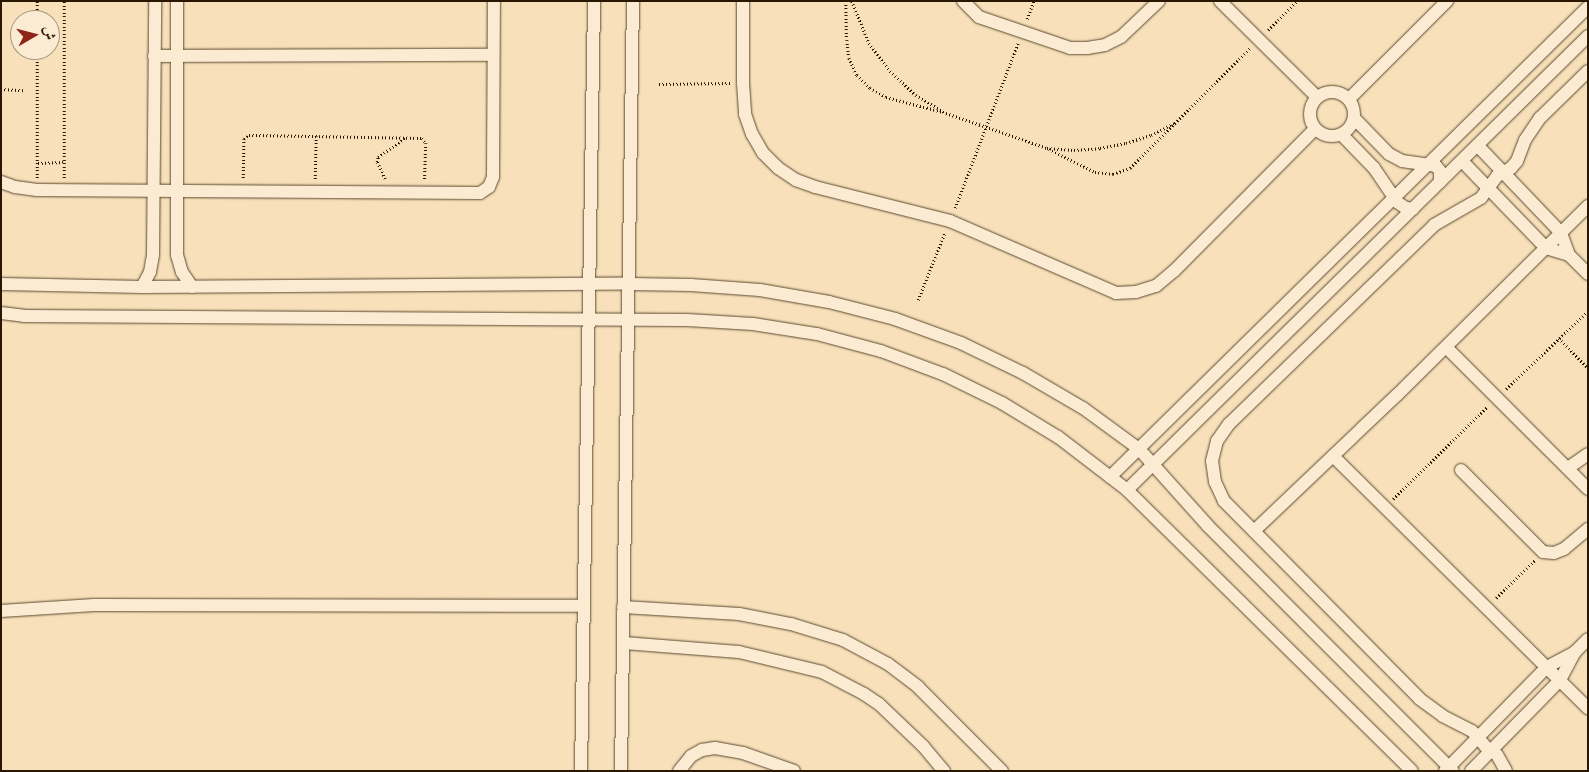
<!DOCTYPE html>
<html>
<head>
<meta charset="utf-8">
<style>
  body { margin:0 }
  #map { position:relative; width:1589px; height:772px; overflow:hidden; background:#f7e0ba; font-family:Cardo,Amiri,serif }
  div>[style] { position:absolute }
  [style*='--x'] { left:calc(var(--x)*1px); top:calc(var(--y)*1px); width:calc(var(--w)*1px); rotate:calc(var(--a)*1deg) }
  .path>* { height:2.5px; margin-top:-1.25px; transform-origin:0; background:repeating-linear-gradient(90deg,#291700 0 1px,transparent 0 3.5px) }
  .roads { filter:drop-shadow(0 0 1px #5c492e) drop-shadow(0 0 1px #5c492e) }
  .minor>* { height:12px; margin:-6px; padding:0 6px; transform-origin:6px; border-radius:6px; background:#faebd2 }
  .minor>.ring { margin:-6px; padding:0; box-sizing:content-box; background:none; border:12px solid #faebd2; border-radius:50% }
  span { translate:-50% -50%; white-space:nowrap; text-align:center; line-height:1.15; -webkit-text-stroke:4px #faebd2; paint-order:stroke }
  .frame { position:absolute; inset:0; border:2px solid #291700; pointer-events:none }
  .north { position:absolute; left:10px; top:10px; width:50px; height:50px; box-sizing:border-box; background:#faebd2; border:1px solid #a6967e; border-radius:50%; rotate:82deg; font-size:14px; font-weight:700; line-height:20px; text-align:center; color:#291700 }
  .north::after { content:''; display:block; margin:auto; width:18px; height:22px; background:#8f2418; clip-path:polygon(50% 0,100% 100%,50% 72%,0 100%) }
</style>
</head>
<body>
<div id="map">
  <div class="path">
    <i style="--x:846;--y:1;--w:39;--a:89"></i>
    <i style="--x:847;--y:40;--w:18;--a:84"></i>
    <i style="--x:849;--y:58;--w:19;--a:65"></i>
    <i style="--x:857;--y:75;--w:18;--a:45"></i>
    <i style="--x:870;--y:88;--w:18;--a:29"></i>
    <i style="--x:886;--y:97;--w:59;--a:14.7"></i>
    <i style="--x:852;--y:1;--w:45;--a:68"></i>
    <i style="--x:869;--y:43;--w:35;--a:53"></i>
    <i style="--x:890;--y:71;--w:35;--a:43"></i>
    <i style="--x:916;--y:95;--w:35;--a:31"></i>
    <i style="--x:946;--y:113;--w:107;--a:19.1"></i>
    <i style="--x:1047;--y:148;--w:27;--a:4"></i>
    <i style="--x:1074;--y:150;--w:26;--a:-4"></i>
    <i style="--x:1100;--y:148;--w:26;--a:-11"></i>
    <i style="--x:1126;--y:143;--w:26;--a:-18"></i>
    <i style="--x:1151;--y:135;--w:27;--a:-27"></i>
    <i style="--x:1027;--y:19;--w:19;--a:-69"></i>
    <i style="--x:37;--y:20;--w:19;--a:-90"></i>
    <i style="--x:1268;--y:30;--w:41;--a:-45"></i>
    <i style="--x:659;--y:84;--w:72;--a:-0.8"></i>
    <i style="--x:1;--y:89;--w:22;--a:3"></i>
    <i style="--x:1049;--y:149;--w:51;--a:26.6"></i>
    <i style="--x:1095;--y:172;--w:18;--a:6"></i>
    <i style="--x:1113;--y:174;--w:18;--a:-19"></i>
    <i style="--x:1130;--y:168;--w:170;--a:-45"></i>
    <i style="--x:38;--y:163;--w:26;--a:-2"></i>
    <i style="--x:37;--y:178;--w:128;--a:-90"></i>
    <i style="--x:64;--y:178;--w:177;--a:-90"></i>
    <i style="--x:243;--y:178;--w:39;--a:-89"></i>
    <i style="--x:244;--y:139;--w:6;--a:-39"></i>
    <i style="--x:249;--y:135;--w:173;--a:1"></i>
    <i style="--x:422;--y:138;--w:6;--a:51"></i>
    <i style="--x:426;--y:143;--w:38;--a:92"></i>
    <i style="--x:315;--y:179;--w:43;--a:-88.7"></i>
    <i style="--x:385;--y:179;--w:19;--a:-115"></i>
    <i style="--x:377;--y:162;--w:5;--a:-79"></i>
    <i style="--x:378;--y:157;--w:33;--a:-35"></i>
    <i style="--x:955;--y:208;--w:177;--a:-69.1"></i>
    <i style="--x:918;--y:300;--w:73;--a:-68.3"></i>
    <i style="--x:1559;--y:338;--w:42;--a:46"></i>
    <i style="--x:1506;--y:389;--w:113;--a:-43.6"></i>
    <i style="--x:1393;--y:499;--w:132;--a:-44.4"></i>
    <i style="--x:1496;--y:598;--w:54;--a:-44.3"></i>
  </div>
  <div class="roads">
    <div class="minor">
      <i style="--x:177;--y:1;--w:254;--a:90"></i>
      <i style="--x:177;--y:255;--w:18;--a:74"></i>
      <i style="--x:182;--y:272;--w:18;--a:56"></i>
      <i style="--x:743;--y:1;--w:82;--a:90"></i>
      <i style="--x:743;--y:83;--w:31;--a:86"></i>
      <i style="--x:745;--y:114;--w:21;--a:71"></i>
      <i style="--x:752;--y:134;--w:22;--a:60"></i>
      <i style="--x:763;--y:153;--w:21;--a:45"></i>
      <i style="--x:778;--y:168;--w:22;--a:34"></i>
      <i style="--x:796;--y:180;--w:20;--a:20"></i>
      <i style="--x:815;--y:187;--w:139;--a:14.1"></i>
      <i style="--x:950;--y:221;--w:181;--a:23.4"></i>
      <i style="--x:1116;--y:293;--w:20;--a:-3"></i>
      <i style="--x:1136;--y:292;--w:21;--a:-17"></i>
      <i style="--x:1156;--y:286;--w:23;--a:-40"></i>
      <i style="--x:1174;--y:271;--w:200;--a:-45.2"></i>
      <i style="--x:963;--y:1;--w:23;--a:45"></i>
      <i style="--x:979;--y:17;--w:96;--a:18.8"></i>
      <i style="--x:1070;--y:48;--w:17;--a:0"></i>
      <i style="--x:1087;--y:48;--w:18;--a:-9"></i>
      <i style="--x:1105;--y:45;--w:18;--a:-27"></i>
      <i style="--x:1121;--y:37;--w:52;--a:-43.5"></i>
      <i style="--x:1220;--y:1;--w:136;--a:44.7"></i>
      <i style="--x:154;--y:56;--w:339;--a:-0.2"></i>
      <i class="ring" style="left:1310px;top:92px;width:32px;height:32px"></i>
      <i style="--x:1349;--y:99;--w:139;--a:-45"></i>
      <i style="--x:1354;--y:118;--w:50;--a:45.8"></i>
      <i style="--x:1389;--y:154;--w:15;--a:28"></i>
      <i style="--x:1402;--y:161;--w:34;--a:8"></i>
      <i style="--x:1436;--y:166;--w:6;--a:51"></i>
      <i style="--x:1440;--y:171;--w:11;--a:90"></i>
      <i style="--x:1342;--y:135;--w:46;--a:45.9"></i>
      <i style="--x:1374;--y:168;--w:41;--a:55.9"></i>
      <i style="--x:1397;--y:202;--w:11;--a:34"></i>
      <i style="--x:1406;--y:208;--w:7;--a:8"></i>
      <i style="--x:1478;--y:146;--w:120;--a:46.3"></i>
      <i style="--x:1561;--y:233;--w:23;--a:70"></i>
      <i style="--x:1569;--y:255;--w:27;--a:45"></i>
      <i style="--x:1462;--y:161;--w:121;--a:46"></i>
      <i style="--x:1546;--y:248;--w:24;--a:17"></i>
      <i style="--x:1;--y:182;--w:15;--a:20"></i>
      <i style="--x:15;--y:187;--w:22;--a:8"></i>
      <i style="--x:37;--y:190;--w:443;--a:0.4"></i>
      <i style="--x:480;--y:193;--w:11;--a:-34"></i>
      <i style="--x:489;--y:187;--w:11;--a:-68"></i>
      <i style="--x:493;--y:177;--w:176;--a:-89.7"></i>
      <i style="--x:1;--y:284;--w:141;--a:1.2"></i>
      <i style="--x:142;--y:287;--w:488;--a:-0.4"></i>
      <i style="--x:630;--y:284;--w:61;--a:0.9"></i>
      <i style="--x:691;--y:285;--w:69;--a:4.1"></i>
      <i style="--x:760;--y:290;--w:70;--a:9.9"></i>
      <i style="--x:829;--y:302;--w:68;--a:14.4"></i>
      <i style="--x:895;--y:319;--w:70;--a:20"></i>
      <i style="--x:961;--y:343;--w:69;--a:25.8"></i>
      <i style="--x:1023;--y:373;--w:69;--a:30.3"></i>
      <i style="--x:1083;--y:408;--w:69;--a:36.2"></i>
      <i style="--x:1139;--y:449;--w:103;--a:48.1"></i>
      <i style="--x:1208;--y:526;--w:346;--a:45"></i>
      <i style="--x:142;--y:287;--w:17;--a:-62"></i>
      <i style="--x:150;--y:272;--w:17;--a:-80"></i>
      <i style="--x:153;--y:255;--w:254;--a:-89.5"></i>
      <i style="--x:1;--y:313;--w:23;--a:7"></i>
      <i style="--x:24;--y:316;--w:663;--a:0.35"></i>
      <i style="--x:687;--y:320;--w:66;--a:3.5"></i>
      <i style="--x:753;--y:324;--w:65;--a:8.9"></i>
      <i style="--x:817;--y:334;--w:66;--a:14.9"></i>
      <i style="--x:881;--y:351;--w:66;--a:20.4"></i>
      <i style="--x:943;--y:374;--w:66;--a:26.2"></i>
      <i style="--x:1002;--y:403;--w:66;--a:31.3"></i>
      <i style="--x:1058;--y:437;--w:87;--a:37.5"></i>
      <i style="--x:1127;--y:490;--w:400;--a:44.6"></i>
      <i style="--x:1446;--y:347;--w:201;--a:45"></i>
      <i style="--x:1333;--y:456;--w:359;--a:44.7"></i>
      <i style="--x:1568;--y:468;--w:24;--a:-35"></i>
      <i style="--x:1461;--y:470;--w:116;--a:45"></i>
      <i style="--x:1543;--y:552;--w:11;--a:5"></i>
      <i style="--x:1554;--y:553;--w:11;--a:-22"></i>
      <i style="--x:1564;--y:549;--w:31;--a:-40"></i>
      <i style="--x:1110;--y:477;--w:670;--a:-44.52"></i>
      <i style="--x:1127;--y:490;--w:647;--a:-44.56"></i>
      <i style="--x:1254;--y:531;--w:197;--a:-43.6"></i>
      <i style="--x:1397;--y:395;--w:269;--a:-44.7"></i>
      <i style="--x:623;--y:607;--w:116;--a:3.5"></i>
      <i style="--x:739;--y:614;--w:53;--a:10.9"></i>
      <i style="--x:791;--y:624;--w:54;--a:17.1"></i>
      <i style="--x:843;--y:640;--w:51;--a:28.1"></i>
      <i style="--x:888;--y:664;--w:38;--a:37"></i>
      <i style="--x:918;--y:687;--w:119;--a:45"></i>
      <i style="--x:1;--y:611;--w:93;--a:-3.7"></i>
      <i style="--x:94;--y:605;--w:490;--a:0.1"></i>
      <i style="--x:624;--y:643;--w:115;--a:4.5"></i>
      <i style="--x:739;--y:652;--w:85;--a:13.5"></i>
      <i style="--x:822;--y:672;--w:47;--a:27.6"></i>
      <i style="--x:864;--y:694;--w:18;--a:34"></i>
      <i style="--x:879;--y:704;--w:61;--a:43.7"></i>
      <i style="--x:923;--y:746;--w:33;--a:50"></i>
      <i style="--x:581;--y:771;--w:770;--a:-89.03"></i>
      <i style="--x:621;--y:771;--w:770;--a:-89.11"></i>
      <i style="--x:679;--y:771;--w:19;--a:-51"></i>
      <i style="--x:691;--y:756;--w:13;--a:-29"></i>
      <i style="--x:702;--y:750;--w:13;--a:-9"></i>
      <i style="--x:715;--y:748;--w:28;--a:10"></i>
      <i style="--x:743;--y:753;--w:54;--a:19.4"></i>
      <i style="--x:1445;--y:771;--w:146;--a:-45.6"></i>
      <i style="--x:1547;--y:667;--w:32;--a:-28"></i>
      <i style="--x:1471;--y:771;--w:127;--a:-45.6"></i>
      <i style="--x:1560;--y:680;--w:32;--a:-62"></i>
      <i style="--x:1575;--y:652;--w:18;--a:-45"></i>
      <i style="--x:1506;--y:771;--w:18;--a:-119"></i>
      <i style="--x:1497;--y:755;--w:14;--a:-144"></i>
      <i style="--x:1486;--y:747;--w:21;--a:-131"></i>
      <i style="--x:1472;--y:731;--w:33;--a:-153"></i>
      <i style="--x:1443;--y:716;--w:29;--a:-144"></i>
      <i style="--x:1420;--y:699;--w:279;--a:-134.7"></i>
      <i style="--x:1224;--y:501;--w:21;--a:-115"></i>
      <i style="--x:1215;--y:482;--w:21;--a:-98"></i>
      <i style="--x:1212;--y:461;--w:21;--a:-76"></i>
      <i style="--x:1217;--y:441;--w:21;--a:-55"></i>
      <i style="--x:1229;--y:424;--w:286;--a:-44.1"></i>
      <i style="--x:1434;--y:225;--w:54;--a:-29.9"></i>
      <i style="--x:1481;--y:198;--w:27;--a:-54"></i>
      <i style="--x:1497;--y:176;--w:16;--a:-30"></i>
      <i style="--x:1511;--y:168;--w:9;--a:-49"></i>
      <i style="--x:1517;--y:161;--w:22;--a:-69"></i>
      <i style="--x:1525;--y:140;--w:27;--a:-56"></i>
      <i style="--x:1540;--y:118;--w:67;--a:-44.4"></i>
    </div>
  </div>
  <div class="frame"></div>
  <div class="north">ش</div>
</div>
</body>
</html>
